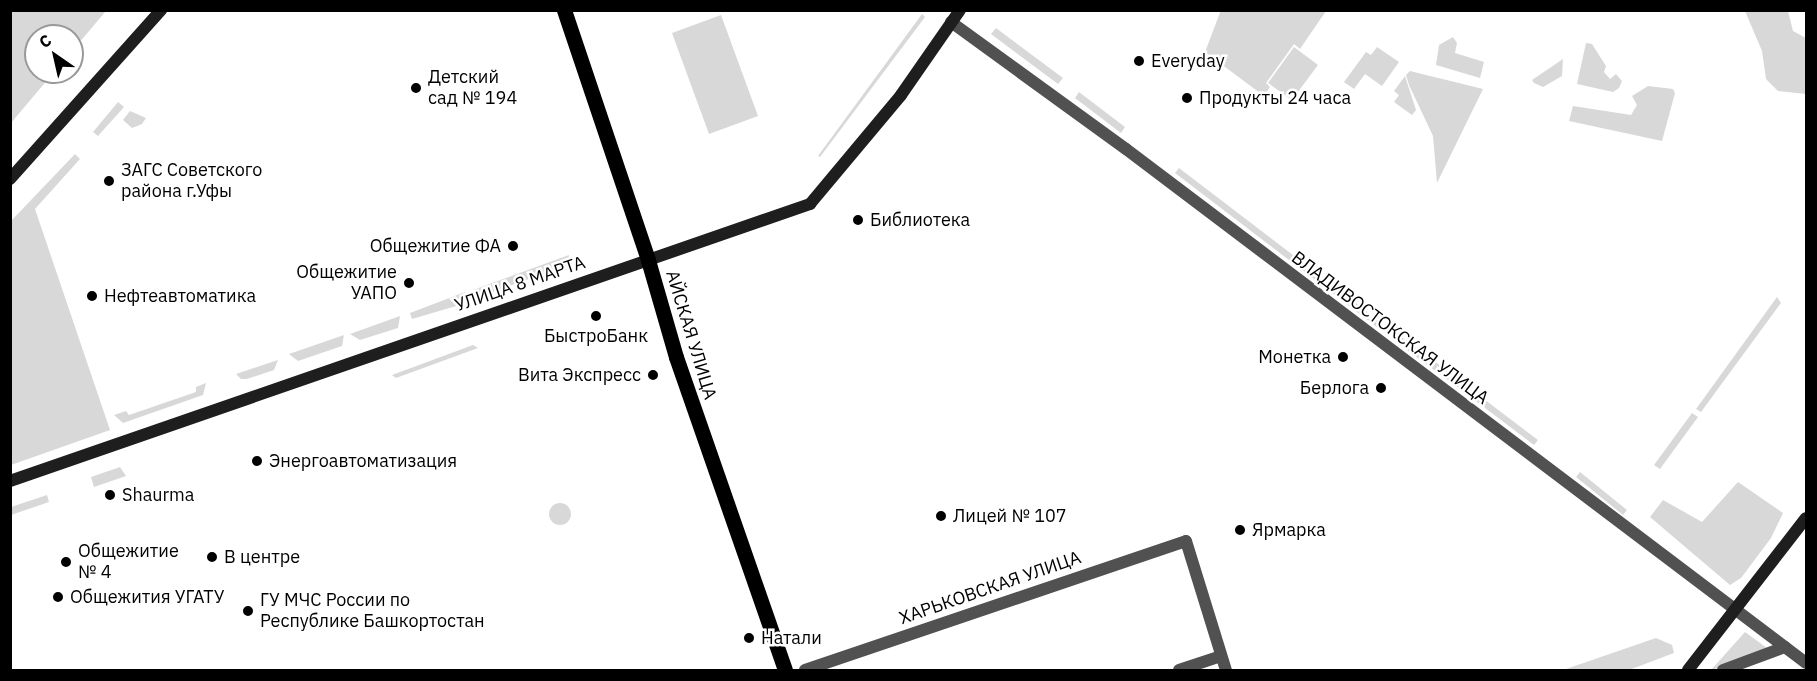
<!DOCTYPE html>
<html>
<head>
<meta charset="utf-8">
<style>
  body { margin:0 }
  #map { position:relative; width:1817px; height:681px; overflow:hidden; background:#fff; font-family:"IBM Plex Sans",sans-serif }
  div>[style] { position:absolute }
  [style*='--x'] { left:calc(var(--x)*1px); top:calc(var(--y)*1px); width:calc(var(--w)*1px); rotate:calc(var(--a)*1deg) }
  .green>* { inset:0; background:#d8d8d8 }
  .round { border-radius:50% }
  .minor>* { height:12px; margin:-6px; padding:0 6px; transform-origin:6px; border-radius:6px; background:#515151 }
  .tertiary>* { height:12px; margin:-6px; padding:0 6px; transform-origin:6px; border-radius:6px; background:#515151 }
  .secondary>* { height:12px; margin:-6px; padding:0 6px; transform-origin:6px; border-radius:6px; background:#1e1e1e }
  .primary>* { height:15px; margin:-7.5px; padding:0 7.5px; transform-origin:7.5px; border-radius:7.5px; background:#000 }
  .dots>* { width:16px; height:16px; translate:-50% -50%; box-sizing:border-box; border:3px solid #fff; border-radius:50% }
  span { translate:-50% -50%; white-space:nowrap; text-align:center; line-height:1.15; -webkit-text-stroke:5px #fff; paint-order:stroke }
  .poi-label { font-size:18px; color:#000 }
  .left { translate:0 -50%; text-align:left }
  .right { translate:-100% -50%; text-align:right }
  .street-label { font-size:18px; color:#000 }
  .frame { position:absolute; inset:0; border:12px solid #000; pointer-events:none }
  .north { position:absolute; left:24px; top:24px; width:60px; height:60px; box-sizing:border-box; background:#fff; border:2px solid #999; border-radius:50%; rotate:326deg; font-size:16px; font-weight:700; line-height:24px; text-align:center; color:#000 }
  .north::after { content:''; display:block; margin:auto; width:21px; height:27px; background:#000; clip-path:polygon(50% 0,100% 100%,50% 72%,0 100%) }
</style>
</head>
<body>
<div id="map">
  <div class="green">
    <i style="clip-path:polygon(11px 10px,106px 11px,72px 51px,72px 36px,36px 36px,36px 72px,54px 72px,11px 123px)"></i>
    <i style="clip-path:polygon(1221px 10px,1326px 10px,1326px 11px,1300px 49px,1294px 44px,1266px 83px,1270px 87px,1264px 96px,1205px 52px)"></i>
    <i style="clip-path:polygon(1745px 11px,1788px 11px,1793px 31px,1806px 38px,1806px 94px,1778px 91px,1766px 79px,1762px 51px)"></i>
    <i style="clip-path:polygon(922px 14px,925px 17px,820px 157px,818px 156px)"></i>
    <i style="clip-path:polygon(721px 15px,758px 116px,709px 134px,672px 33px)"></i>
    <i style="clip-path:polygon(996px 28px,1063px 78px,1058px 84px,991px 34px)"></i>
    <i style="clip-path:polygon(1453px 37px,1457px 43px,1455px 53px,1484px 62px,1480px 78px,1436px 65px,1439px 45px)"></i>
    <i style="clip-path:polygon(1586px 43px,1592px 44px,1606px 66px,1604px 72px,1610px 79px,1616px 74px,1622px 81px,1619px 88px,1613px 92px,1577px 84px)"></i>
    <i style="clip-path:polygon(1294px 47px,1318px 65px,1292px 100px,1268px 83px)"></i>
    <i style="clip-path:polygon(1377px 47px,1399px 62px,1382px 86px,1365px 74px,1354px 89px,1344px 82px,1366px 52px,1371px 55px)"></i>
    <i style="clip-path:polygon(1563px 59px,1562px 76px,1543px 87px,1534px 83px,1532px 80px)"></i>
    <i style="clip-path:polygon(1410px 71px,1483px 89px,1437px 183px,1433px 136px,1409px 85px,1406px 75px)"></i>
    <i style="clip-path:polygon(1405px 76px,1416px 110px,1412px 115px,1394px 102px,1399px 95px,1394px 91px)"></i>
    <i style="clip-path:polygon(1648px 86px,1673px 89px,1675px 93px,1662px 141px,1569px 121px,1573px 106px,1631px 115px,1637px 105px,1632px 96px)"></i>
    <i style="clip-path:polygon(1079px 92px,1125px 127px,1121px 133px,1075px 98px)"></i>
    <i style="clip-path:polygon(118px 102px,124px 107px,98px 136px,93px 132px)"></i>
    <i style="clip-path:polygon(130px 111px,146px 118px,142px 124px,132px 128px,123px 120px)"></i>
    <i style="clip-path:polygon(75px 154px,80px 159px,35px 209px,110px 430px,11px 465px,11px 221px)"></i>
    <i style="clip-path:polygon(1179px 168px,1382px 323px,1378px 328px,1175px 173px)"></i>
    <i style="clip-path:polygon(569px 255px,568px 265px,479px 297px,473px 290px)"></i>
    <i style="clip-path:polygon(465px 292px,463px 304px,412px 319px,410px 313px)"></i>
    <i style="clip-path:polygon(1777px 297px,1781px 303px,1701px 412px,1696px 409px)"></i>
    <i style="clip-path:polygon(400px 316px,398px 328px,360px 340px,350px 334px)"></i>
    <i style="clip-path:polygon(1396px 333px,1464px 383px,1460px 389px,1392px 339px)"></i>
    <i style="clip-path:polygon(344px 335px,342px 346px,298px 361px,289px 354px)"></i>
    <i style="clip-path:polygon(473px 345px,478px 348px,396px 378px,392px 375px)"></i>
    <i style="clip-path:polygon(278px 360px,274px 370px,247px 379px,241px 379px,236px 374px)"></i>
    <i style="clip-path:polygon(206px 383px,203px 395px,123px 423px,114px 415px,126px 411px,129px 415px,196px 392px,196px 387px)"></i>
    <i style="clip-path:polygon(1472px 390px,1538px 440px,1534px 445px,1468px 395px)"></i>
    <i style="clip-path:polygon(1692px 413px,1698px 417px,1660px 469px,1654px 465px)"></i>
    <i style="clip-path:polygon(120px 467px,126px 476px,94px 487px,91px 477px)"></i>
    <i style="clip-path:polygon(1580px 472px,1627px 510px,1623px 515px,1576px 477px)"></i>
    <i style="clip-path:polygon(1738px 482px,1783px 513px,1771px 538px,1741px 578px,1730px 585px,1650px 517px,1663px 500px,1702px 522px)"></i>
    <i style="clip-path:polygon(47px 495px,49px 502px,11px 515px,11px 507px)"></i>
    <i class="round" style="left:549px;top:503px;width:22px;height:22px"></i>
    <i style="clip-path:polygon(1745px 632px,1771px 651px,1711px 670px)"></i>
    <i style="clip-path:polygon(1656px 638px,1672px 645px,1674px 653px,1629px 670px,1563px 670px)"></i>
  </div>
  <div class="minor">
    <i style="--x:805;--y:670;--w:402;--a:-18.7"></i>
    <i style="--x:1186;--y:541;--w:135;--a:72.8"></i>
    <i style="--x:1179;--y:670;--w:44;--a:-18.4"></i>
  </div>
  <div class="tertiary">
    <i style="--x:951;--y:22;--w:216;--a:36"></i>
    <i style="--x:1126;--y:149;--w:852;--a:37.08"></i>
    <i style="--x:1723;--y:670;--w:66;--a:-20.4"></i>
  </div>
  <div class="secondary">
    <i style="--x:10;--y:179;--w:227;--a:-48.2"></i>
    <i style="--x:10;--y:481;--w:847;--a:-19.1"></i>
    <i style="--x:810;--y:204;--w:142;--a:-50.1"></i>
    <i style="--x:901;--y:95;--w:103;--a:-55.2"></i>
    <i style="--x:1688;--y:670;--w:192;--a:-52.2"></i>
  </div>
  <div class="primary">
    <i style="--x:564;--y:10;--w:264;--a:71.4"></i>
    <i style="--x:648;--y:260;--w:101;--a:73.9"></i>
    <i style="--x:676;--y:357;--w:331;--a:70.8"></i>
  </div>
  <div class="dots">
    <i style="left:1139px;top:61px;background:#000"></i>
    <i style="left:416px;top:88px;background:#000"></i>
    <i style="left:1187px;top:98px;background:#000"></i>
    <i style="left:109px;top:181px;background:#000"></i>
    <i style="left:858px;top:220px;background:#000"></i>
    <i style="left:513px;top:246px;background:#000"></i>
    <i style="left:409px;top:283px;background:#000"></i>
    <i style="left:92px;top:296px;background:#000"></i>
    <i style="left:596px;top:316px;background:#000"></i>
    <i style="left:1343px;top:357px;background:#000"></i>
    <i style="left:653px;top:375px;background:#000"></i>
    <i style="left:1381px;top:388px;background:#000"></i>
    <i style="left:257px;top:461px;background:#000"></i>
    <i style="left:110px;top:495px;background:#000"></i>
    <i style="left:941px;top:516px;background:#000"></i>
    <i style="left:1240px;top:530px;background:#000"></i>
    <i style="left:212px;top:557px;background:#000"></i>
    <i style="left:66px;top:562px;background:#000"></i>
    <i style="left:58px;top:597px;background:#000"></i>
    <i style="left:248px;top:611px;background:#000"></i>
    <i style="left:749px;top:638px;background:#000"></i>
  </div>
  <div class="poi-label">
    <span class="left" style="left:1151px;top:61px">Everyday</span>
    <span class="left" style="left:428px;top:88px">Детский<br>сад № 194</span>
    <span class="left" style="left:1199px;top:98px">Продукты 24 часа</span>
    <span class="left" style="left:121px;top:181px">ЗАГС Советского<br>района г.Уфы</span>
    <span class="left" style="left:870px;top:220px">Библиотека</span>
    <span class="right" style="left:501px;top:246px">Общежитие ФА</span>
    <span class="right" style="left:397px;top:283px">Общежитие<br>УАПО</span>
    <span class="left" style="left:104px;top:296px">Нефтеавтоматика</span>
    <span style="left:596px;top:336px">БыстроБанк</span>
    <span class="right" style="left:1331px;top:357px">Монетка</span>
    <span class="right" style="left:641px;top:375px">Вита Экспресс</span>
    <span class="right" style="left:1369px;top:388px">Берлога</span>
    <span class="left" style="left:269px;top:461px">Энергоавтоматизация</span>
    <span class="left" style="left:122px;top:495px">Shaurma</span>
    <span class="left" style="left:953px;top:516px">Лицей № 107</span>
    <span class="left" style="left:1252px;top:530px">Ярмарка</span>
    <span class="left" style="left:78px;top:562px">Общежитие<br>№ 4</span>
    <span class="left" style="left:224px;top:557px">В центре</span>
    <span class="left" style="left:70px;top:597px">Общежития УГАТУ</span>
    <span class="left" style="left:260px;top:611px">ГУ МЧС России по<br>Республике Башкортостан</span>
    <span class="left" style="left:761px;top:638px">Натали</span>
  </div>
  <div class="street-label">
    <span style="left:520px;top:284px;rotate:-19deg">УЛИЦА 8 МАРТА</span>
    <span style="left:1390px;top:328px;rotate:37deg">ВЛАДИВОСТОКСКАЯ УЛИЦА</span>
    <span style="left:691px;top:335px;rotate:73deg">АЙСКАЯ УЛИЦА</span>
    <span style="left:990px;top:588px;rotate:-19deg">ХАРЬКОВСКАЯ УЛИЦА</span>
  </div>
  <div class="frame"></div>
  <div class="north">С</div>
</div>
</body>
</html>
